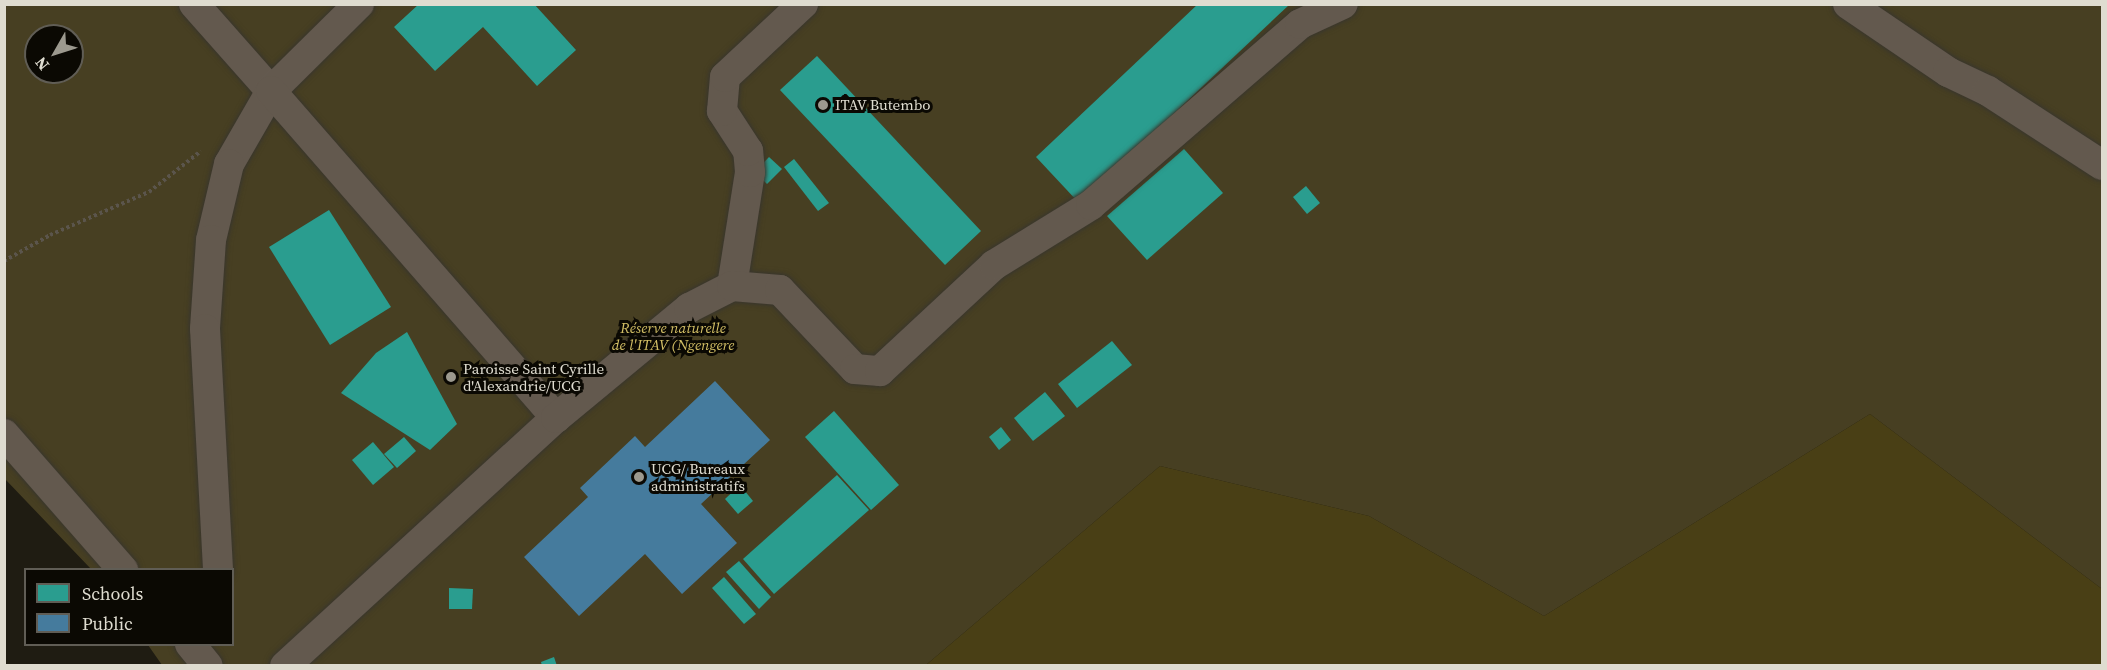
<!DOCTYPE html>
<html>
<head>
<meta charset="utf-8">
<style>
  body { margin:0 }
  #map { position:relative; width:2107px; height:670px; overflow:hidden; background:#1f1c12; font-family:"Source Serif 4",serif }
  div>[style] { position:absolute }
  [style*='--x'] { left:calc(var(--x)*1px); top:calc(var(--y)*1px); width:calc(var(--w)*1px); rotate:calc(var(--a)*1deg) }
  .green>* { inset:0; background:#473f22 }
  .forest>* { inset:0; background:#493f15 }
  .schools>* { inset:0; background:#2a9d8f }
  .public>* { inset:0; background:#457b9d }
  .path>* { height:4px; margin-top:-2px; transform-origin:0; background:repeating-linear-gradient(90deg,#5b554c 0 3px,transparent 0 6px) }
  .roads { filter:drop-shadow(0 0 2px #39362d) drop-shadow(0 0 2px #39362d) }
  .street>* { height:30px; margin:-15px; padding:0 15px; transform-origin:15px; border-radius:15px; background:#63594e }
  .dots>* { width:16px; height:16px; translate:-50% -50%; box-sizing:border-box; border:3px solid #0b0903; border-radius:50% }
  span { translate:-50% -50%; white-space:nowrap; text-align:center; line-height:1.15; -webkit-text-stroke:6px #0b0903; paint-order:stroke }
  .poi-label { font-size:15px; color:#dfdcd0 }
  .left { translate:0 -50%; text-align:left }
  .park-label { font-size:15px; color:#d2be65; font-style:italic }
  .frame { position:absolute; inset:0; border:6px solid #dfdcd0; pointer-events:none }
  .legend { position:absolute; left:24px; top:568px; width:210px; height:78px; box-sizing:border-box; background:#0b0903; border:2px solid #605d55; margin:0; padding:8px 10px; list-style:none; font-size:18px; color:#dfdcd0 }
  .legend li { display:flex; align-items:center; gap:12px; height:30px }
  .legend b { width:30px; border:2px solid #605d55 }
  .north { position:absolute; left:24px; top:24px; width:60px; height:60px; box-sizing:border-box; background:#0b0903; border:2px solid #605d55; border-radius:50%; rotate:231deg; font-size:16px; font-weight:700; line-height:24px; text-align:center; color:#dfdcd0 }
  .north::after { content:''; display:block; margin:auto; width:21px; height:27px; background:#9c998e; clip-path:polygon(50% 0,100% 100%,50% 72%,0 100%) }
</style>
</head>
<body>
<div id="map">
  <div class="green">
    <i style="clip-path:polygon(evenodd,5px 5px,2102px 5px,2102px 589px,1870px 414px,1544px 616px,1369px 516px,1160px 466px,926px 665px,162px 665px,148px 645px,232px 644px,232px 570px,91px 569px,5px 479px,5px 5px,36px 36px,72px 36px,72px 72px,36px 72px,36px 36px)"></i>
  </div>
  <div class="forest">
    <i style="clip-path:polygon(1870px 414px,2102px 589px,2102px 665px,926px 665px,1160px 466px,1369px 516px,1544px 616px)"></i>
  </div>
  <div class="schools">
    <i style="clip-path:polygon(419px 4px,534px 4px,576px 50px,537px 86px,483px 27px,435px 71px,394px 27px)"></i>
    <i style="clip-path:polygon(1198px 4px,1290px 4px,1079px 203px,1036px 157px)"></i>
    <i style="clip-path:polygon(817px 56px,981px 231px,945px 265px,780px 90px)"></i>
    <i style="clip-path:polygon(1184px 149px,1223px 193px,1147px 260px,1107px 216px)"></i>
    <i style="clip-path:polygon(769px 157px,782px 169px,767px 184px,755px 172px)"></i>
    <i style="clip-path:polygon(794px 159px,829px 203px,818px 211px,784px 167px)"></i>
    <i style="clip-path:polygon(1306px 186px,1320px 203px,1307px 214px,1293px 197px)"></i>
    <i style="clip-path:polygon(329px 210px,391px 307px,330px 345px,269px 247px)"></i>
    <i style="clip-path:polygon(407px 332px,457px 424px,430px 450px,341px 393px,376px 353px)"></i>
    <i style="clip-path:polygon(1112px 341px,1132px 365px,1077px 408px,1058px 384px)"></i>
    <i style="clip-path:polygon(1045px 392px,1065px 416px,1033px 441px,1014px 418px)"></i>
    <i style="clip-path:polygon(834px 411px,899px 485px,871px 510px,805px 437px)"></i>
    <i style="clip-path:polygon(1001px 427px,1011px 440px,999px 450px,989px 437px)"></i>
    <i style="clip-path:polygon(404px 437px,416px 451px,397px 468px,384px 454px)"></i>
    <i style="clip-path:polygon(373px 442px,394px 467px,373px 485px,352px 460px)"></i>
    <i style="clip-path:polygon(837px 475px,869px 510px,774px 594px,743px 559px)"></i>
    <i style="clip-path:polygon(740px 485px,753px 501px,738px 514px,725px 499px)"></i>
    <i style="clip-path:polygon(739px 561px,771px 597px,759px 609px,726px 572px)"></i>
    <i style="clip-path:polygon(724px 577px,756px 614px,744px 624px,712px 588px)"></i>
    <i style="clip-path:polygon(449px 588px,473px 589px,472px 609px,449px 609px)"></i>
    <i style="clip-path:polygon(554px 657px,557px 666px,542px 666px,541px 662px)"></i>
  </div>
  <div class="public">
    <i style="clip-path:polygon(715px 381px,770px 440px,701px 504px,737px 543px,682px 594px,645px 554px,579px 616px,524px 557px,588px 497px,580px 488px,635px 436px,645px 447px)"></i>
  </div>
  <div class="path">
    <i style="--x:4;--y:261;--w:53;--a:-29.5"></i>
    <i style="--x:50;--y:235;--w:108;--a:-23.5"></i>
    <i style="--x:149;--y:192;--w:66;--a:-38.3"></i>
  </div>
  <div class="roads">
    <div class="street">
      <i style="--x:194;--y:4;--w:116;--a:48.5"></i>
      <i style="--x:271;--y:91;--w:84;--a:119.9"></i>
      <i style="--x:229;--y:164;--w:78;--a:103.3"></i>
      <i style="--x:211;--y:240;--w:89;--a:93.9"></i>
      <i style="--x:205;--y:329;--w:241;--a:86.9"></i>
      <i style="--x:359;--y:4;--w:124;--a:135.3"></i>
      <i style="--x:271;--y:91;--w:434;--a:48.9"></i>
      <i style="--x:1848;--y:4;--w:121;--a:34.2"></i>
      <i style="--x:1948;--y:72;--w:44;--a:25.4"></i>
      <i style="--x:1988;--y:91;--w:136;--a:33"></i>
      <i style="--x:732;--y:286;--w:115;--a:-81"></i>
      <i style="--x:750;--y:172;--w:21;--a:-95"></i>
      <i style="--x:748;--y:151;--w:48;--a:-123"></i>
      <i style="--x:722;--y:111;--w:34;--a:-85"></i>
      <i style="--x:725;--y:77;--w:107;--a:-43.1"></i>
      <i style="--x:4;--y:434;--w:181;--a:48.8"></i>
      <i style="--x:190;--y:644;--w:28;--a:51"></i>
      <i style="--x:285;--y:666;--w:367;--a:-42.5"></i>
      <i style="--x:556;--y:418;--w:173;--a:-39.6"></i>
      <i style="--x:689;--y:308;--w:48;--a:-27.1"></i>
      <i style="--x:732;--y:286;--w:48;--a:4.8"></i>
      <i style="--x:780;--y:290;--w:109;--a:46.5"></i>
      <i style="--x:855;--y:369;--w:25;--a:5"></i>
      <i style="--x:880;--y:371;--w:156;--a:-42.9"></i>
      <i style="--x:994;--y:265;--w:114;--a:-31.7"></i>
      <i style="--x:1091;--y:205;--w:276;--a:-40.9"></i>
      <i style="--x:1300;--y:24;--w:47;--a:-24.9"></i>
    </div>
  </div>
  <div class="dots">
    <i style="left:823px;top:105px;background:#9c998e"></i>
    <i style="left:451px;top:377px;background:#9c998e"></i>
    <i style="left:639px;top:477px;background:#9c998e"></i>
  </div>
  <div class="poi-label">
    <span class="left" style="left:835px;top:105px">ITAV Butembo</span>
    <span class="left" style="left:463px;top:377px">Paroisse Saint Cyrille<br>d'Alexandrie/UCG</span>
    <span class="left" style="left:651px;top:477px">UCG/ Bureaux<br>administratifs</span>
  </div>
  <div class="park-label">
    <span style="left:673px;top:336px">Réserve naturelle<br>de l'ITAV (Ngengere</span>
  </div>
  <div class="frame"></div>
  <ul class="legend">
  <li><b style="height:16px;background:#2a9d8f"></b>Schools</li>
  <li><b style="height:16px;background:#457b9d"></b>Public</li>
  </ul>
  <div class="north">N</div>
</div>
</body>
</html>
